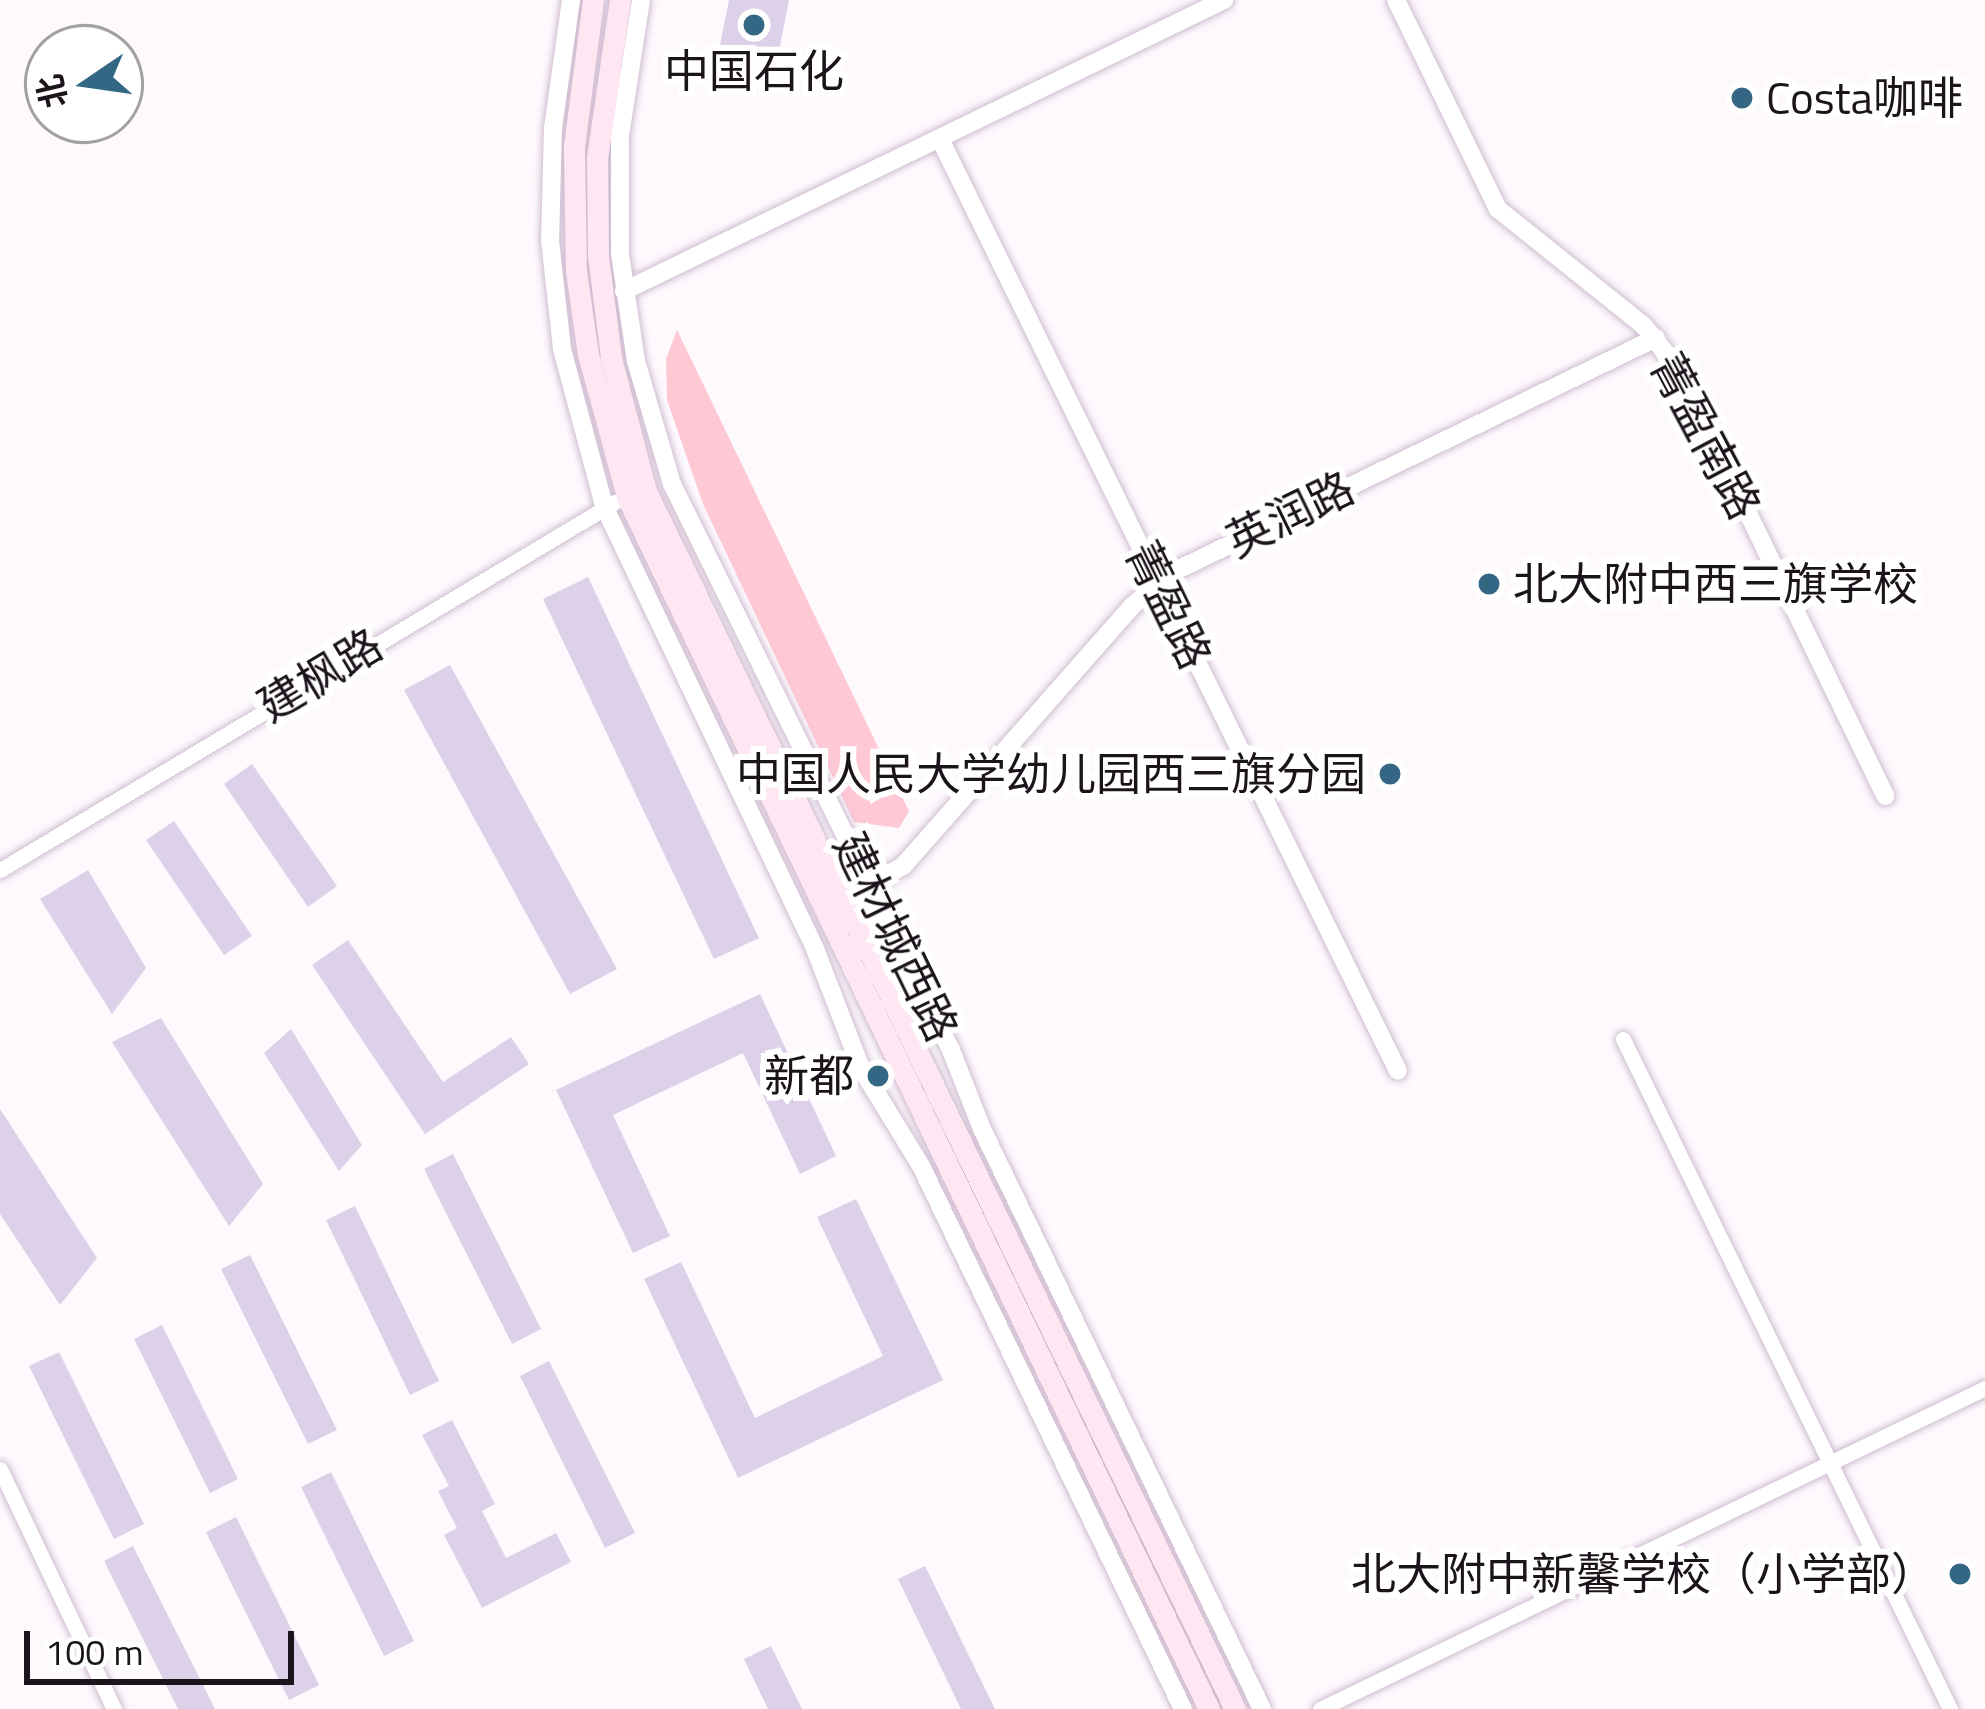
<!DOCTYPE html>
<html>
<head>
<meta charset="utf-8">
<style>
  body { margin:0 }
  #map { position:relative; width:1985px; height:1709px; overflow:hidden; background:#fdf9fd; font-family:"Titillium Web","Noto Sans SC",sans-serif }
  div>[style] { position:absolute }
  [style*='--x'] { left:calc(var(--x)*1px); top:calc(var(--y)*1px); width:calc(var(--w)*1px); rotate:calc(var(--a)*1deg) }
  .green>* { inset:0; background:#fec8d5 }
  .building>* { inset:0; background:#ddd1e9 }
  .roads { filter:drop-shadow(0 0 3px #d1bdd1) drop-shadow(0 0 3px #d1bdd1) }
  .minor>* { height:15px; margin:-7.5px; padding:0 7.5px; transform-origin:7.5px; border-radius:7.5px; background:#fff }
  .tertiary>* { height:18px; margin:-9px; padding:0 9px; transform-origin:9px; border-radius:9px; background:#fff }
  .secondary>* { height:21px; margin:-10.5px; padding:0 10.5px; transform-origin:10.5px; border-radius:10.5px; background:#fee6f3 }
  .dots>* { width:33px; height:33px; translate:-50% -50%; box-sizing:border-box; border:6px solid #fff; border-radius:50% }
  span { translate:-50% -50%; white-space:nowrap; text-align:center; line-height:1.15; -webkit-text-stroke:12px #fff; paint-order:stroke }
  .poi-label { font-size:45px; color:#1b141b }
  .left { translate:0 -50%; text-align:left }
  .right { translate:-100% -50%; text-align:right }
  .street-label { font-size:45px; color:#1b141b }
  .north { position:absolute; left:24px; top:24px; width:120px; height:120px; box-sizing:border-box; background:#fff; border:3px solid #a4a1a4; border-radius:50%; rotate:257deg; font-size:33px; font-weight:700; line-height:48px; text-align:center; color:#1b141b }
  .north::after { content:''; display:block; margin:auto; width:42px; height:54px; background:#336784; clip-path:polygon(50% 0,100% 100%,50% 72%,0 100%) }
  .scale { position:absolute; left:24px; top:1631px; width:270px; height:54px; box-sizing:border-box; border:6px solid #1b141b; border-top:0; padding-left:15px; font-size:36px; line-height:42px; white-space:nowrap; color:#1b141b; -webkit-text-stroke:9px #fff; paint-order:stroke }
</style>
</head>
<body>
<div id="map">
  <div class="green">
    <i style="clip-path:polygon(677px 330px,909px 811px,899px 828px,854px 822px,703px 504px,667px 400px,666px 359px)"></i>
  </div>
  <div class="building">
    <i style="clip-path:polygon(729px 0,789px 0,777px 61px,719px 50px)"></i>
    <i style="clip-path:polygon(588px 577px,759px 938px,714px 959px,543px 599px)"></i>
    <i style="clip-path:polygon(450px 665px,617px 969px,570px 994px,404px 690px)"></i>
    <i style="clip-path:polygon(252px 764px,337px 886px,308px 907px,224px 784px)"></i>
    <i style="clip-path:polygon(174px 821px,252px 936px,224px 955px,146px 840px)"></i>
    <i style="clip-path:polygon(88px 870px,146px 968px,112px 1014px,40px 899px)"></i>
    <i style="clip-path:polygon(348px 940px,443px 1082px,511px 1037px,529px 1064px,425px 1134px,312px 965px)"></i>
    <i style="clip-path:polygon(760px 994px,836px 1156px,800px 1174px,743px 1053px,613px 1115px,670px 1236px,633px 1253px,556px 1090px)"></i>
    <i style="clip-path:polygon(161px 1018px,263px 1184px,229px 1226px,112px 1042px)"></i>
    <i style="clip-path:polygon(291px 1029px,362px 1145px,339px 1171px,264px 1053px)"></i>
    <i style="clip-path:polygon(0 1109px,97px 1258px,60px 1305px,0 1214px)"></i>
    <i style="clip-path:polygon(453px 1154px,541px 1329px,512px 1344px,424px 1169px)"></i>
    <i style="clip-path:polygon(856px 1199px,943px 1380px,738px 1478px,644px 1279px,681px 1262px,755px 1418px,883px 1356px,817px 1217px)"></i>
    <i style="clip-path:polygon(355px 1206px,439px 1381px,410px 1395px,326px 1220px)"></i>
    <i style="clip-path:polygon(250px 1255px,337px 1430px,308px 1444px,221px 1269px)"></i>
    <i style="clip-path:polygon(162px 1325px,238px 1479px,210px 1493px,134px 1339px)"></i>
    <i style="clip-path:polygon(59px 1352px,144px 1524px,114px 1539px,29px 1366px)"></i>
    <i style="clip-path:polygon(549px 1361px,635px 1533px,605px 1548px,520px 1376px)"></i>
    <i style="clip-path:polygon(452px 1420px,495px 1504px,482px 1511px,506px 1558px,556px 1533px,571px 1562px,482px 1608px,444px 1535px,457px 1528px,438px 1491px,449px 1486px,422px 1435px)"></i>
    <i style="clip-path:polygon(331px 1472px,414px 1641px,384px 1656px,301px 1487px)"></i>
    <i style="clip-path:polygon(236px 1517px,319px 1685px,289px 1700px,206px 1532px)"></i>
    <i style="clip-path:polygon(133px 1546px,215px 1709px,178px 1709px,104px 1561px)"></i>
    <i style="clip-path:polygon(925px 1566px,995px 1709px,961px 1709px,898px 1579px)"></i>
    <i style="clip-path:polygon(771px 1646px,802px 1709px,768px 1709px,744px 1659px)"></i>
  </div>
  <div class="roads">
    <div class="minor">
      <i style="--x:0;--y:870;--w:717;--a:-30.9"></i>
      <i style="--x:1623;--y:1039;--w:746;--a:63.98"></i>
      <i style="--x:0;--y:1469;--w:266;--a:64.6"></i>
      <i style="--x:1320;--y:1709;--w:738;--a:-25.77"></i>
    </div>
    <div class="tertiary">
      <i style="--x:571;--y:0;--w:129;--a:98"></i>
      <i style="--x:553;--y:128;--w:112;--a:91.5"></i>
      <i style="--x:550;--y:240;--w:110;--a:83.7"></i>
      <i style="--x:562;--y:349;--w:163;--a:75"></i>
      <i style="--x:604;--y:506;--w:491;--a:64.5"></i>
      <i style="--x:815;--y:949;--w:128;--a:68.9"></i>
      <i style="--x:861;--y:1068;--w:115;--a:58.5"></i>
      <i style="--x:921;--y:1166;--w:603;--a:64.24"></i>
      <i style="--x:641;--y:0;--w:137;--a:98.8"></i>
      <i style="--x:620;--y:135;--w:119;--a:90"></i>
      <i style="--x:620;--y:254;--w:108;--a:81.5"></i>
      <i style="--x:636;--y:361;--w:128;--a:73.7"></i>
      <i style="--x:672;--y:484;--w:631;--a:63.76"></i>
      <i style="--x:951;--y:1050;--w:85;--a:68.6"></i>
      <i style="--x:982;--y:1129;--w:644;--a:64.23"></i>
      <i style="--x:1396;--y:0;--w:233;--a:64"></i>
      <i style="--x:1498;--y:209;--w:186;--a:38.7"></i>
      <i style="--x:1643;--y:325;--w:54;--a:51"></i>
      <i style="--x:1677;--y:367;--w:477;--a:64.1"></i>
      <i style="--x:940;--y:139;--w:1038;--a:63.83"></i>
      <i style="--x:624;--y:291;--w:667;--a:-25.87"></i>
      <i style="--x:835;--y:904;--w:78;--a:-29.2"></i>
      <i style="--x:903;--y:866;--w:346;--a:-48.6"></i>
      <i style="--x:1132;--y:606;--w:51;--a:-40.2"></i>
      <i style="--x:1171;--y:573;--w:539;--a:-25.85"></i>
    </div>
    <div class="secondary">
      <i style="--x:593;--y:0;--w:148;--a:97.4"></i>
      <i style="--x:574;--y:147;--w:124;--a:89.1"></i>
      <i style="--x:576;--y:271;--w:84;--a:81.8"></i>
      <i style="--x:588;--y:354;--w:148;--a:74.7"></i>
      <i style="--x:627;--y:497;--w:1344;--a:64.35"></i>
      <i style="--x:620;--y:0;--w:160;--a:98.3"></i>
      <i style="--x:597;--y:158;--w:98;--a:89.4"></i>
      <i style="--x:598;--y:256;--w:103;--a:82.7"></i>
      <i style="--x:611;--y:358;--w:138;--a:75.3"></i>
      <i style="--x:646;--y:491;--w:1353;--a:64.19"></i>
    </div>
  </div>
  <div class="dots">
    <i style="left:754px;top:25px;background:#336784"></i>
    <i style="left:1742px;top:98px;background:#336784"></i>
    <i style="left:1489px;top:584px;background:#336784"></i>
    <i style="left:1390px;top:774px;background:#336784"></i>
    <i style="left:878px;top:1076px;background:#336784"></i>
    <i style="left:1960px;top:1574px;background:#336784"></i>
  </div>
  <div class="poi-label">
    <span style="left:754px;top:71px">中国石化</span>
    <span class="left" style="left:1766px;top:98px">Costa咖啡</span>
    <span class="left" style="left:1513px;top:584px">北大附中西三旗学校</span>
    <span class="right" style="left:1366px;top:774px">中国人民大学幼儿园西三旗分园</span>
    <span class="right" style="left:854px;top:1076px">新都</span>
    <span class="right" style="left:1936px;top:1574px">北大附中新馨学校（小学部）</span>
  </div>
  <div class="street-label">
    <span style="left:1706px;top:436px;rotate:62deg">菁盈南路</span>
    <span style="left:1290px;top:514px;rotate:-26deg">英润路</span>
    <span style="left:1169px;top:605px;rotate:64deg">菁盈路</span>
    <span style="left:320px;top:675px;rotate:-31deg">建枫路</span>
    <span style="left:896px;top:937px;rotate:64deg">建材城西路</span>
  </div>
  <div class="north">北</div>
  <div class="scale">100 m</div>
</div>
</body>
</html>
